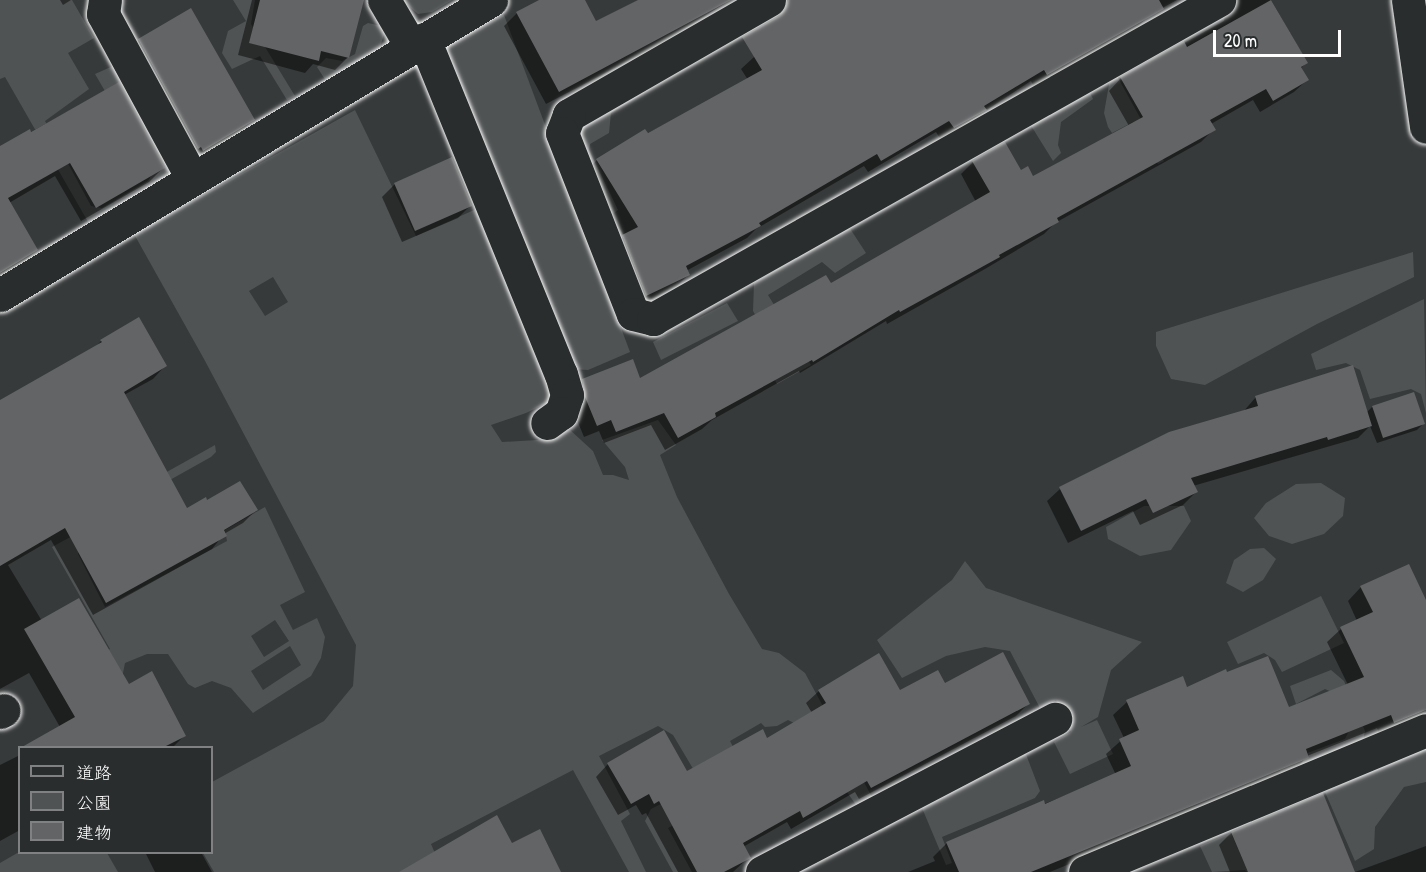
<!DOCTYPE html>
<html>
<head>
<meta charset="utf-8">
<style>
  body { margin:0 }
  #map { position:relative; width:1426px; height:872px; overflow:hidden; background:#373a3b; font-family:"Patrick Hand","Klee One",sans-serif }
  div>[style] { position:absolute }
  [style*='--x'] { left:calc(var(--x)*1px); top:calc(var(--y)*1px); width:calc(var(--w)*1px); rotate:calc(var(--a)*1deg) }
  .green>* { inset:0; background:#505354 }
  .shadow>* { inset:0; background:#0007 }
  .building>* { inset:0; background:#636465 }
  .roads { filter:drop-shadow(0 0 2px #fff) drop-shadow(0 0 2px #fff) }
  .minor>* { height:33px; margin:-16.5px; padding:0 16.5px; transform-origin:16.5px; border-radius:16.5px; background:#2a2d2e }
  span { translate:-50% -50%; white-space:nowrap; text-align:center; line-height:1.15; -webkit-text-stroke:4.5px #2a2d2e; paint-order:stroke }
  .legend { position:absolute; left:18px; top:746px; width:195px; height:108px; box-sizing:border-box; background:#2a2d2e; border:2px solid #7f8182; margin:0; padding:8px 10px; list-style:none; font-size:18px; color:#fff }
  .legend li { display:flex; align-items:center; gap:12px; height:30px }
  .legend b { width:30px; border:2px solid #7f8182 }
  .scale { position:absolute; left:1213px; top:30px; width:128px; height:27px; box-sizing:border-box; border:3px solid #fff; border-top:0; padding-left:8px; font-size:18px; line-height:21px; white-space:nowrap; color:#fff; -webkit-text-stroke:4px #2a2d2e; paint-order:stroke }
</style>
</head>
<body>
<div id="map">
  <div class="green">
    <i style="clip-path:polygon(0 0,72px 0,94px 38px,68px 53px,89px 89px,45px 121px,91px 206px,102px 208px,148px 181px,153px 173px,95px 74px,113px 66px,170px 165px,164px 182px,91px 227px,5px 77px,0 79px)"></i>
    <i style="clip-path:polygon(233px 0,255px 0,251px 24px,295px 96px,287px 100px,260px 56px,232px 69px,222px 53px,228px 31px,246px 21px)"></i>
    <i style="clip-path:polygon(402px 0,452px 0,432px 12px,418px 14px)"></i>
    <i style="clip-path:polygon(504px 15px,630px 352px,588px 370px,573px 369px,444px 60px,448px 44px)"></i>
    <i style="clip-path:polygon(368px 23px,386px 27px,379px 51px,326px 81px,317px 67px,326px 58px,342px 61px,355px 54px,363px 26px)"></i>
    <i style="clip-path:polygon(1117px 76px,1164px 161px,1158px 164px,1133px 122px,1112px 133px,1108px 127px,1104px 113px,1110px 79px)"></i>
    <i style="clip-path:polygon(641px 86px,644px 93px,611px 113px,609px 133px,590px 144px,589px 150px,618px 210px,611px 215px,578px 138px,583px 119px)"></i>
    <i style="clip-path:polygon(1089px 91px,1093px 99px,1061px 122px,1058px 145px,1061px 153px,1053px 161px,1030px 124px)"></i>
    <i style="clip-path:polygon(evenodd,355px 110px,416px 236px,483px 206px,557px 398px,526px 413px,491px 425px,502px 442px,537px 440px,570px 430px,593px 451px,603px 475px,613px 475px,629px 480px,625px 467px,602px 440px,658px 420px,676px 445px,660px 455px,677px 497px,729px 594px,762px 649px,779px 653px,805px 673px,873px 799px,856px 805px,802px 727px,788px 720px,777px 726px,765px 727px,761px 723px,730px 741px,751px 782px,668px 828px,692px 872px,673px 872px,645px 821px,651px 809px,691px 789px,695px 772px,673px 735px,658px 726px,599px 756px,630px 814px,621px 821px,646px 872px,629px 872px,573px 770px,431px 844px,443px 872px,214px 872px,203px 853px,212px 852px,212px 782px,324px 721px,353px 686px,356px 645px,204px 359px,134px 234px,355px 110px,273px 277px,288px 302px,265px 316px,249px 291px,273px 277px)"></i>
    <i style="clip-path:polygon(849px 227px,866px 253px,835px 273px,822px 262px,768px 295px,811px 365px,777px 384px,773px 377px,768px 337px,753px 311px,754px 283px)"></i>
    <i style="clip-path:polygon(1413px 252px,1414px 277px,1317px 324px,1205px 385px,1171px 379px,1156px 346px,1156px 332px)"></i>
    <i style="clip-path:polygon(1424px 299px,1426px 413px,1421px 394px,1411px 389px,1370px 399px,1360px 370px,1346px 363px,1316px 370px,1311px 354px)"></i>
    <i style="clip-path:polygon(727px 303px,738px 321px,661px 360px,653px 342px)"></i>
    <i style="clip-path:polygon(215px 445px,216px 452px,211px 457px,161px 485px,122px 497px)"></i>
    <i style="clip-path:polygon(1321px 483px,1345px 498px,1343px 516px,1324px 534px,1292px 544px,1269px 536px,1254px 518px,1266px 503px,1296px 484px)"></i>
    <i style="clip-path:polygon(1144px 506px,1184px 506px,1191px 521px,1171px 550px,1140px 556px,1108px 539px,1106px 527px)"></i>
    <i style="clip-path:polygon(evenodd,265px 507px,305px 592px,280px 605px,293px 630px,317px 618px,325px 637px,321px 658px,311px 676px,253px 713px,231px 688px,212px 681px,195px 688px,188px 684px,168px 654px,147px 654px,125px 663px,122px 678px,159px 747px,142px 747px,96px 657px,110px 649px,52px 547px,100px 521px,81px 545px,78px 554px,105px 607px,227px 541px,225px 530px,265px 507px,275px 620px,289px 641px,264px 657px,251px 636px,275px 620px,265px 507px,290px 646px,301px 665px,263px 690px,251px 671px,290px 646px)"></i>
    <i style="clip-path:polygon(1264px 548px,1276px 559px,1263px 580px,1243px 592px,1226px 583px,1234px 560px,1250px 549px)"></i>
    <i style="clip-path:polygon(965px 561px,986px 588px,1142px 642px,1111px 670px,1098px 717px,1081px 727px,1097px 720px,1113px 754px,1070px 774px,1054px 742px,1071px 732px,1056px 700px,1040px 708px,1010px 651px,985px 647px,946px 656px,902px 678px,877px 640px,952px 580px)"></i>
    <i style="clip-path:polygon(1321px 596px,1344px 643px,1282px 672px,1275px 660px,1264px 653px,1238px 664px,1227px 642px)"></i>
    <i style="clip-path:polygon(1331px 670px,1344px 681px,1365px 731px,1363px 741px,1281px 774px,1278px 764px,1345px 739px,1350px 729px,1336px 694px,1325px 689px,1296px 704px,1290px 686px)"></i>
    <i style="clip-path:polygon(1426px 746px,1426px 782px,1404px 787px,1375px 827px,1374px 849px,1355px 861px,1325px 792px)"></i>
    <i style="clip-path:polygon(1024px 749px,1040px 791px,1035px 798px,942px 837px,952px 863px,946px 865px,922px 808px,886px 828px,883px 823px)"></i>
    <i style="clip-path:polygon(1231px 833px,1244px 863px,1282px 872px,1247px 872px,1245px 870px,1212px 872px,1200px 846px)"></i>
    <i style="clip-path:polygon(19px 852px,107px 853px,118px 872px,0 872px,0 863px)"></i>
  </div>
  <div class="shadow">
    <i style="clip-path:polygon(60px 0,71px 0,63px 5px)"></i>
    <i style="clip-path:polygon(252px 0,349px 0,348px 57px,335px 70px,313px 64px,305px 73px,238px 55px)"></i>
    <i style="clip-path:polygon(542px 0,584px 0,596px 23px,641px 0,730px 0,661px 44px,546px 104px,504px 26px,517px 13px)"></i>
    <i style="clip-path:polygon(873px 0,1177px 0,1148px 16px,1136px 29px,1034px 87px,1031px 81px,941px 140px,936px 132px,868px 172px,864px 166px,756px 229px,747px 238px,686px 271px,688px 275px,676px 287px,634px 308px,610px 249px,624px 236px,585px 172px,597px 160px,748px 80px,741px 69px,754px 57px)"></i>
    <i style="clip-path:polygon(1236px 0,1271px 0,1307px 62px,1300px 69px,1307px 80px,1294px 92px,1260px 112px,1253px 100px,1211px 124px,1214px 129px,1201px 142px,1055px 223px,1044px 234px,985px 269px,887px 324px,886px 321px,800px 373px,799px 371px,712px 420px,702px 429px,665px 450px,651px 425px,604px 443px,599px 431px,584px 437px,573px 410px,570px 393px,583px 381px,639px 380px,830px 285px,976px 202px,961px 174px,973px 162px,1021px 172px,1032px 178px,1129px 126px,1109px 91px,1121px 78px,1224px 21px,1225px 11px)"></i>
    <i style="clip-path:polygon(139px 40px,254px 119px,241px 132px,190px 162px,126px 53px)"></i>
    <i style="clip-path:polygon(118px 84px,163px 168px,149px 182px,81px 221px,55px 176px,9px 203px,36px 250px,22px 264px,0 278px,0 149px)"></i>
    <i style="clip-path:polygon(395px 184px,470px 206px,458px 218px,402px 242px,382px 197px)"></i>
    <i style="clip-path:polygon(101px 341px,165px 366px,153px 379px,124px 395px,187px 510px,207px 502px,256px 510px,243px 523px,224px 534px,212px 549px,93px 615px,51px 540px,8px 565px,42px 621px,128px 686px,184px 736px,172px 748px,32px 748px,60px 727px,29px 673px,0 689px,0 402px,93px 350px)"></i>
    <i style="clip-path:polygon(1256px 397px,1366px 413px,1372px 407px,1423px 424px,1417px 430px,1377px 443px,1370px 426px,1358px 438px,1193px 486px,1196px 492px,1183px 505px,1140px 525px,1133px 511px,1068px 543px,1047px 501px,1060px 489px,1170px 433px,1243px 412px)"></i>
    <i style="clip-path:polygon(1361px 587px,1426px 604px,1426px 709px,1413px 722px,1380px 736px,1377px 728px,1307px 756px,1294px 772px,1050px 872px,908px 872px,935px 861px,933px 857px,947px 843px,1116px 775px,1106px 754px,1124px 738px,1113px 715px,1127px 702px,1187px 689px,1227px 674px,1288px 708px,1348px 685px,1327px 642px,1341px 629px,1357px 621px,1348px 601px)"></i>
    <i style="clip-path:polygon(944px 685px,1028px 704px,1016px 716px,859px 799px,855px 792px,791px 829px,787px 822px,743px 847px,747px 859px,733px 872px,678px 872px,646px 813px,642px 815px,636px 805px,618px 815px,596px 777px,608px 764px,687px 773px,767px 740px,812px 713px,806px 703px,819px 691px,900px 692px)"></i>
    <i style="clip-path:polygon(20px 755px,20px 830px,0 841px,0 765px)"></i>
    <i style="clip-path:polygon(1322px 795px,1353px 872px,1230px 872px,1219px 845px,1231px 833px)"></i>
    <i style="clip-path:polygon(1426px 846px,1426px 872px,1355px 872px)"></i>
    <i style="clip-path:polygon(145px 852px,201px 852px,212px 872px,155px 872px)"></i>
  </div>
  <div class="building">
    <i style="clip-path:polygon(260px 0,364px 0,349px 58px,321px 51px,319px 61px,249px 43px)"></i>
    <i style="clip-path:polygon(539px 0,585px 0,596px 21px,638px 0,731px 0,559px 92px,516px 12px)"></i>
    <i style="clip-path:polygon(788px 0,1159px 0,1164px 9px,1047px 75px,1044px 70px,984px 106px,987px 110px,954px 128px,949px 121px,881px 161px,877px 154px,759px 223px,761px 226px,686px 266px,690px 275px,646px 296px,622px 235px,638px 227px,596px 159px,645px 129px,648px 133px,762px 70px,742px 37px,779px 16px,785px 9px)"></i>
    <i style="clip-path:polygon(1271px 0,1308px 63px,1301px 67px,1309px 80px,1273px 101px,1266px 89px,1210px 120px,1216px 130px,1057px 218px,1059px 222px,999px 255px,1000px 257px,900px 312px,899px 310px,813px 362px,812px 360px,715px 413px,716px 417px,678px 438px,664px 413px,616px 432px,611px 420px,597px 426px,585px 397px,582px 379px,633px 359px,640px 378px,826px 275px,831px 283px,990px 192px,972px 161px,1005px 142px,1021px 170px,1028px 166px,1033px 176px,1143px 117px,1120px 77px,1184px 41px,1187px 47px)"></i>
    <i style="clip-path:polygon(191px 8px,255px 120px,203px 151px,201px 147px,198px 149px,138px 39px)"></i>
    <i style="clip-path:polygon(119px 82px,165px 168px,96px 208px,70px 163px,8px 198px,38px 250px,0 273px,0 146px,30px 129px,31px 132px)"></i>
    <i style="clip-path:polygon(452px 157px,472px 206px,415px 231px,394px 183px)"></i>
    <i style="clip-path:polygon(139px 317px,167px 366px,124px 392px,187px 508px,206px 497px,207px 500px,240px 481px,258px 510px,224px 530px,227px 536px,106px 603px,65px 528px,0 566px,0 400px,102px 342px,100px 340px)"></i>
    <i style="clip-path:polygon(1353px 365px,1372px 426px,1328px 440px,1327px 437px,1191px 478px,1198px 492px,1153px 513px,1146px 499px,1081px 531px,1059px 487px,1169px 432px,1258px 406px,1255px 396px)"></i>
    <i style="clip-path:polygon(1414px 392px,1425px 424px,1383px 438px,1372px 406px)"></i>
    <i style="clip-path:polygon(1409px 564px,1426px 600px,1426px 710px,1394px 723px,1391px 715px,1306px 749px,1309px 758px,1031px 872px,959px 872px,946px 842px,1044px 800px,1045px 804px,1131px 766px,1119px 739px,1139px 730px,1126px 700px,1183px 676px,1187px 687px,1226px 669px,1227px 672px,1268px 656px,1289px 707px,1364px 677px,1340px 627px,1373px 612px,1360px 586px)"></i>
    <i style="clip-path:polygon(79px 598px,129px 684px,152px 671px,186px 736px,164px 747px,22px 747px,75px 717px,24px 629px)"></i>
    <i style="clip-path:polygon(1003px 652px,1030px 704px,871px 788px,867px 781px,803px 818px,800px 811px,743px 843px,751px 858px,724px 872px,697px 872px,659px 801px,654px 804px,649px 794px,631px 804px,607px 763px,664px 730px,687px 771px,763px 729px,767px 738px,826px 703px,818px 690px,879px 653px,900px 690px,938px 670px,945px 683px)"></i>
    <i style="clip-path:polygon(1323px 793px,1355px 872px,1248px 872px,1231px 832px)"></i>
    <i style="clip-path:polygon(497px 815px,512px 843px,540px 829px,561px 872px,399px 872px)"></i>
  </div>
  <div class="roads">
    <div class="minor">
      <i style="--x:105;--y:0;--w:14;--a:98"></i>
      <i style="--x:103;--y:14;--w:187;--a:61.5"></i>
      <i style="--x:384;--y:0;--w:53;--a:59.6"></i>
      <i style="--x:769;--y:0;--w:231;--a:150.1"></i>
      <i style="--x:569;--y:115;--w:19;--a:111"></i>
      <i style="--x:562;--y:133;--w:194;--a:68.6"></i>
      <i style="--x:633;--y:314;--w:21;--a:14"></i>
      <i style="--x:653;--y:319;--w:650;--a:-29.41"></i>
      <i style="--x:1408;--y:0;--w:128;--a:81.9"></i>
      <i style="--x:424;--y:39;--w:362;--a:67.8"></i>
      <i style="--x:561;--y:374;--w:22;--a:74"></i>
      <i style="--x:567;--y:395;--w:19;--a:108"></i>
      <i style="--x:561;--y:413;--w:17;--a:144"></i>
      <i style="--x:0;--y:295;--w:573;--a:-31"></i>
      <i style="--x:0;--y:712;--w:4;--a:-27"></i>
      <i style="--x:762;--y:872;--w:331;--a:-27.6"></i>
      <i style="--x:1085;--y:872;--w:369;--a:-22.6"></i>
    </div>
  </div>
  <ul class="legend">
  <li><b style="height:8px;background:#2a2d2e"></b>道路</li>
  <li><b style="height:16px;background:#505354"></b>公園</li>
  <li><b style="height:16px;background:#636465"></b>建物</li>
  </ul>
  <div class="scale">20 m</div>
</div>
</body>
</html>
